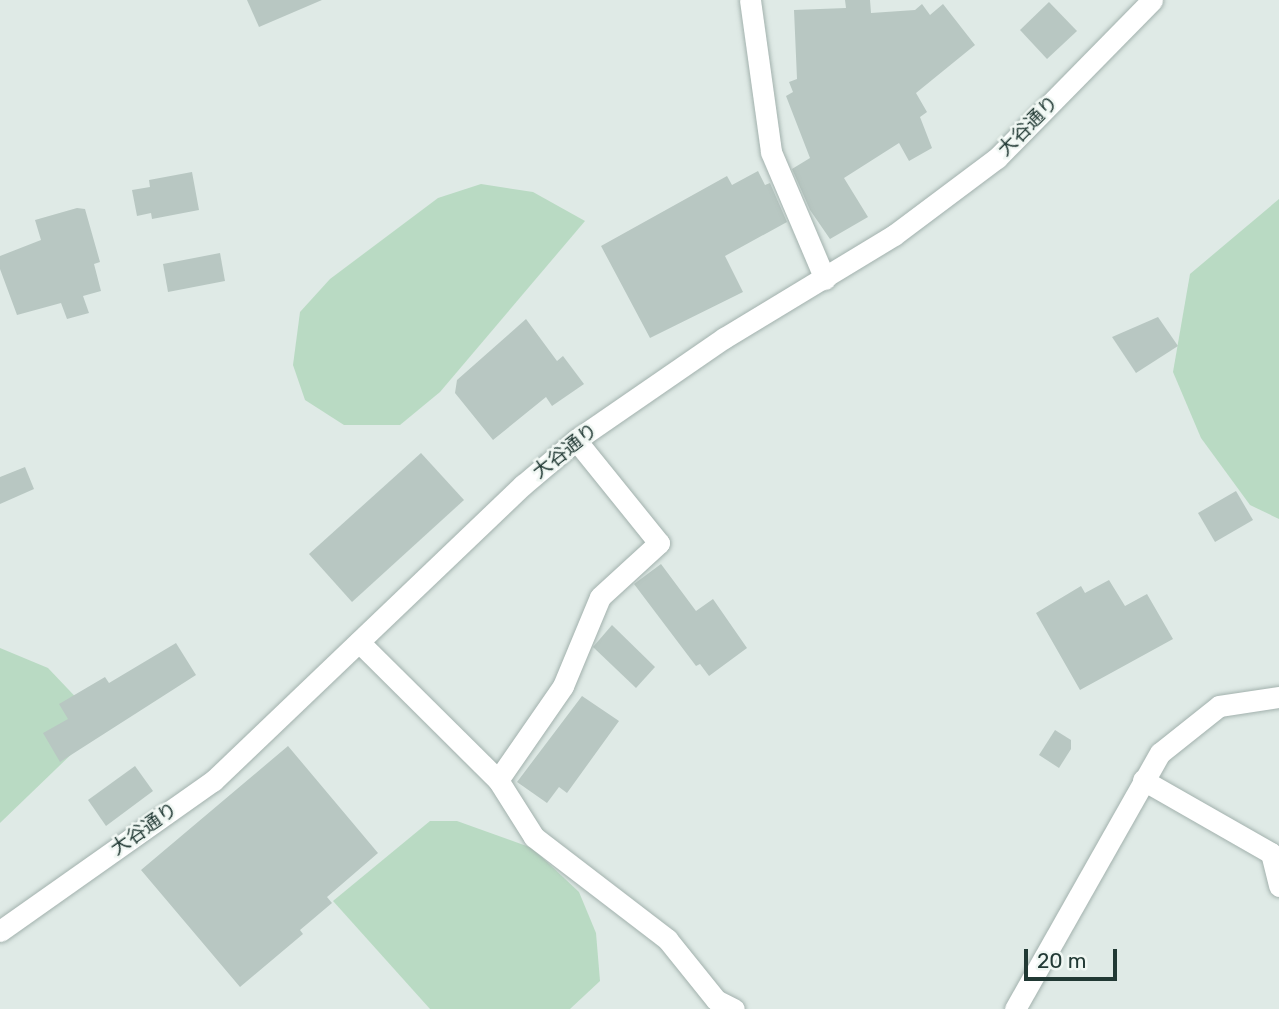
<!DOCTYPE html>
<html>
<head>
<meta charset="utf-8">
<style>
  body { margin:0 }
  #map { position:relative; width:1279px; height:1009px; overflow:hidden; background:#dfeae6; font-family:Rubik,"Noto Sans JP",sans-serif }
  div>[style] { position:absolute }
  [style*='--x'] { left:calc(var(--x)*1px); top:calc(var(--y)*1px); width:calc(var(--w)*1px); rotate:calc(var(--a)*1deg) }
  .green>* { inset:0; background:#b9dac3 }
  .building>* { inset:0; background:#b8c7c2 }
  .roads { filter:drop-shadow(0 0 2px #a2b1ad) drop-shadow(0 0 2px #a2b1ad) }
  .minor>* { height:21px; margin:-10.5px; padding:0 10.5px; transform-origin:10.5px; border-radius:10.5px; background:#fff }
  span { translate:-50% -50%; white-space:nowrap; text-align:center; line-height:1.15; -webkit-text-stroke:5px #f0f7f3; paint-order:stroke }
  .street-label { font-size:19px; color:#213934 }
  .scale { position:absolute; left:1024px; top:949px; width:93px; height:32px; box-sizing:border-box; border:4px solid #213934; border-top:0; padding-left:9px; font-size:21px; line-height:24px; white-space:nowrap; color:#213934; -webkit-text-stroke:5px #f0f7f3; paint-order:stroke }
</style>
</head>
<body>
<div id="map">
  <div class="green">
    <i style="clip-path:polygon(481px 184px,533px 192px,585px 221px,440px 392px,400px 425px,344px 425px,305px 400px,293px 365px,300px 312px,330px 279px,438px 198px)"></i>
    <i style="clip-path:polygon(1279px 199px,1279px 519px,1250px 505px,1201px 438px,1173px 372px,1190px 274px)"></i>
    <i style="clip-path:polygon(0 648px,48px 668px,87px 709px,83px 743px,0 823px)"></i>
    <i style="clip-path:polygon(430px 821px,457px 821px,532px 848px,579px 892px,596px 933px,600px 981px,570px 1009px,430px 1009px,333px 901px)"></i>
  </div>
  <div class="building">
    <i style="clip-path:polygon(247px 0,322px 0,259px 27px)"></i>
    <i style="clip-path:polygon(845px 0,870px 0,871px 13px,915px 10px,922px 4px,930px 15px,943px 4px,975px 45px,916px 93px,927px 112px,920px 117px,932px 148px,909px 161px,899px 143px,844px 178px,868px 217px,830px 239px,810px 210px,792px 169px,810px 158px,786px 96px,793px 92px,789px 82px,797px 79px,794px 10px,846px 8px)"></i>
    <i style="clip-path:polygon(1049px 2px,1077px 31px,1047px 59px,1020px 30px)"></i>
    <i style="clip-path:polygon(758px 171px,765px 185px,770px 183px,787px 222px,725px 256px,743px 292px,650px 338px,601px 246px,727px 176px,732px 185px)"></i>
    <i style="clip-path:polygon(192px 172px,199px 210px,152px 219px,151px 213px,137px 216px,132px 190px,150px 187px,149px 180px)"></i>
    <i style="clip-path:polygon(77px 208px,85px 209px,100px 262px,94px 264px,101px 291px,83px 296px,89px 313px,67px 319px,61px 303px,17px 315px,0 269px,0 256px,41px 240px,35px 220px)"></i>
    <i style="clip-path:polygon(220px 253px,225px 281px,168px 292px,163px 264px)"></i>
    <i style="clip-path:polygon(1158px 317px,1178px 346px,1136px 373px,1112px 337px)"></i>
    <i style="clip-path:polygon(526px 319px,557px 361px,563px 356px,584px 384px,552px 406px,546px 397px,493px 440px,455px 393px,457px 380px)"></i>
    <i style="clip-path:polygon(421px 453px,464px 500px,352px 602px,309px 554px)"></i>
    <i style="clip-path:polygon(25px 467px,34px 489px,0 504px,0 477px)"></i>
    <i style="clip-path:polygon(1236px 491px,1253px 520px,1215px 542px,1198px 513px)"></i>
    <i style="clip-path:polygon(661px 564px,696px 611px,713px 599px,747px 648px,709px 676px,700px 664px,696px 666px,634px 584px)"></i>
    <i style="clip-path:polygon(1109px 580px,1125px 606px,1147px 594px,1173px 639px,1080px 690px,1036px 613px,1081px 586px,1085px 593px)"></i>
    <i style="clip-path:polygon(612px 625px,655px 667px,636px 688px,593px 647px)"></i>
    <i style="clip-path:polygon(176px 643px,196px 675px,60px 762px,43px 733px,68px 719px,59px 704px,105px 677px,109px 683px)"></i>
    <i style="clip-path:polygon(582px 696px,619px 721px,567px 793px,559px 787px,547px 803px,517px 782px)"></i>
    <i style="clip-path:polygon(1055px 730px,1071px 740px,1071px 749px,1059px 768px,1039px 755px)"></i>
    <i style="clip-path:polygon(288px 746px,378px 853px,327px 897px,332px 903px,300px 930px,303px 934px,240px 987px,141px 870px)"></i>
    <i style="clip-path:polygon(135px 766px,153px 791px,106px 826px,88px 800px)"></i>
  </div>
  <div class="roads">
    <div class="minor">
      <i style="--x:750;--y:0;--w:153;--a:82.1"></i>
      <i style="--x:771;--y:152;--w:138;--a:67"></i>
      <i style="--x:359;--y:642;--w:196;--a:44.8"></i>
      <i style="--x:498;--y:780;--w:67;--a:57.7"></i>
      <i style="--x:534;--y:837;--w:168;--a:37.5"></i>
      <i style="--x:667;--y:939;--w:78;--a:51.2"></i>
      <i style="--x:716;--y:1000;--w:20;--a:27"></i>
      <i style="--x:498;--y:780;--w:114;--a:-55.3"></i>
      <i style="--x:563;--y:686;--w:96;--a:-67.4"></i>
      <i style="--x:600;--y:597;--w:80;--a:-42.5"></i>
      <i style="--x:659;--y:543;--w:132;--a:-128.9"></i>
      <i style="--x:1143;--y:780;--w:147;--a:29.7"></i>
      <i style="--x:1271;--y:853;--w:34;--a:76"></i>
      <i style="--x:0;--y:931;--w:261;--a:-35.2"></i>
      <i style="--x:213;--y:781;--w:429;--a:-43.7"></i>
      <i style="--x:523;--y:485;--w:70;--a:-40.3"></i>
      <i style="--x:576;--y:440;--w:180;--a:-34.6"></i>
      <i style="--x:724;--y:338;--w:199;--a:-31.2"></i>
      <i style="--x:894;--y:235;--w:129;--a:-36.8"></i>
      <i style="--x:997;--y:158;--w:221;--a:-45.5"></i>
      <i style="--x:1015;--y:1009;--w:294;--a:-60.5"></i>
      <i style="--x:1160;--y:753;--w:75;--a:-38.5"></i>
      <i style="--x:1219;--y:706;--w:61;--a:-8.5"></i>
    </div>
  </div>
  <div class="street-label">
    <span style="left:1028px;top:126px;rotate:-45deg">大谷通り</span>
    <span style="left:565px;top:451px;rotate:-38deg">大谷通り</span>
    <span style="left:144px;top:829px;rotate:-35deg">大谷通り</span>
  </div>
  <div class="scale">20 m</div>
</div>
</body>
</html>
